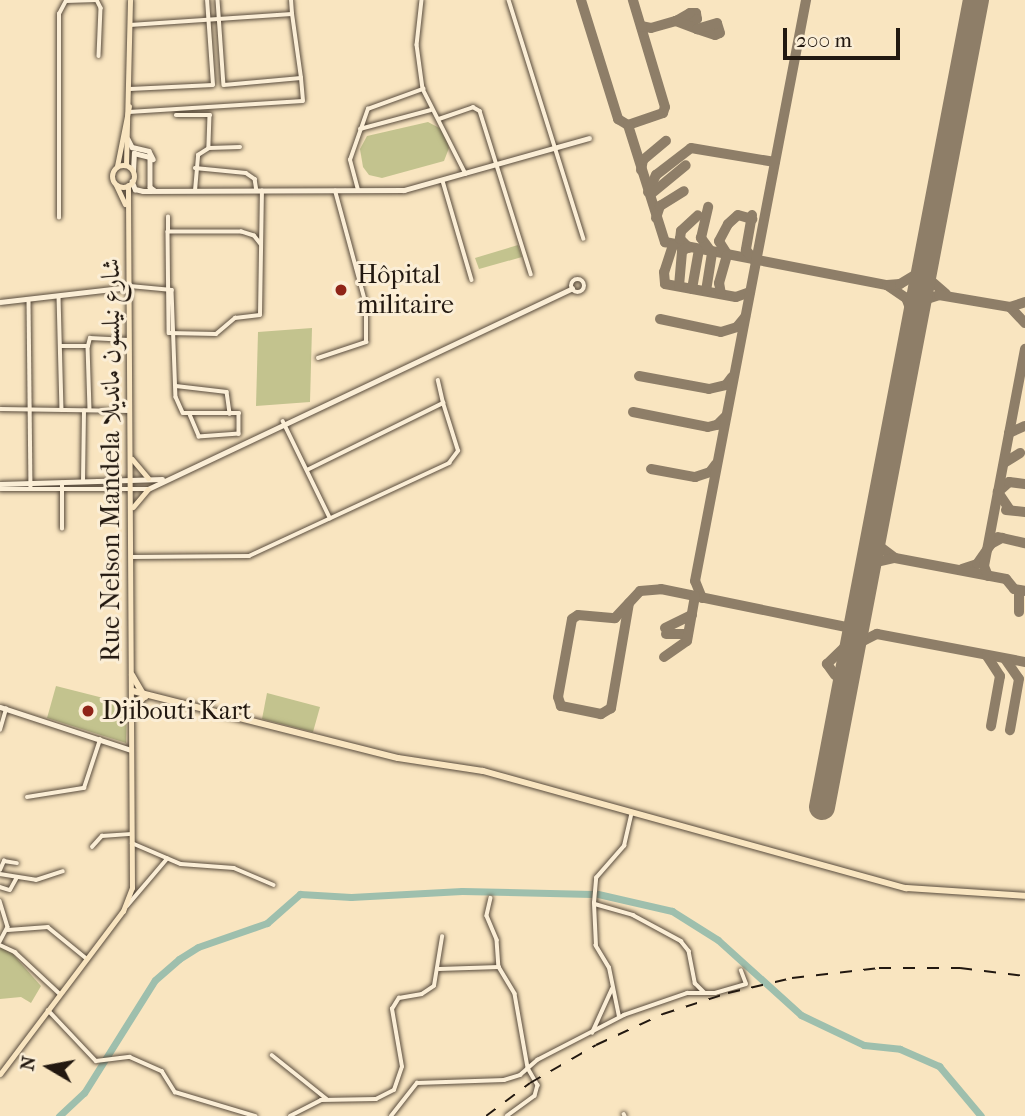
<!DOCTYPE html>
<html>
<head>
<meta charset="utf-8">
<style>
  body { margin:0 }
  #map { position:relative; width:1025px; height:1116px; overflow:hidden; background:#f9e5c0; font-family:"IM FELL French Canon",Amiri,serif }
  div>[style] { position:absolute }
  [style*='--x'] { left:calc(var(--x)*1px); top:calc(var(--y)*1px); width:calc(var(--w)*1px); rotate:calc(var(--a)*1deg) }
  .green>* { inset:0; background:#c3c38e }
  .river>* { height:7px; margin:-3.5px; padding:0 3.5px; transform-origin:3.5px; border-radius:3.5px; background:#9ebfad }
  .taxiway>* { height:10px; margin:-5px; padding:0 5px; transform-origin:5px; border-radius:5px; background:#8e7e68 }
  .runway>* { height:26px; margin:-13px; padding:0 13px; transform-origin:13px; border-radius:13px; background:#8e7e68 }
  .roads { filter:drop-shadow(0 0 2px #584b3c) drop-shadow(0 0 2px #584b3c) }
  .minor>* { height:3.5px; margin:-1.75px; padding:0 1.75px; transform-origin:1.75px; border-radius:1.75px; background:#fbeed6 }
  .tertiary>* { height:4.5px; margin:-2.25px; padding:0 2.25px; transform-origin:2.25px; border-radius:2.25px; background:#fbeed6 }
  .tertiary>.ring { margin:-2.25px; padding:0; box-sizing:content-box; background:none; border:4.5px solid #fbeed6; border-radius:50% }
  .primary>* { height:5px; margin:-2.5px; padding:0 2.5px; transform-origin:2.5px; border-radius:2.5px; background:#f9e5c0 }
  .primary>.ring { margin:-2.5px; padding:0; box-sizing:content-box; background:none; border:5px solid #f9e5c0; border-radius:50% }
  .trunk>* { height:6px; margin:-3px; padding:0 3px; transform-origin:3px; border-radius:3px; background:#f9e5c0 }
  .rail>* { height:2px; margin-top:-1px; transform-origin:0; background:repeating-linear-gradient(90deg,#221810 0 12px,transparent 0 24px) }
  .dots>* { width:19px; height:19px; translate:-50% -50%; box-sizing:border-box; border:4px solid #fbeed6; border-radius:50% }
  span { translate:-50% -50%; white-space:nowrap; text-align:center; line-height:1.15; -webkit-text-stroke:6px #fbeed6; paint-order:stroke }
  .poi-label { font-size:26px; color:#221810 }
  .left { translate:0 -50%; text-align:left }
  .street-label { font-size:26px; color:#221810 }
  .north { position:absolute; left:14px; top:1032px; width:70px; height:70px; -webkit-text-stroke:5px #fbeed6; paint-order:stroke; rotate:280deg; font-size:19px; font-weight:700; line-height:28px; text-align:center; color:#221810 }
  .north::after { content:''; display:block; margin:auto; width:24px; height:32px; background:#221810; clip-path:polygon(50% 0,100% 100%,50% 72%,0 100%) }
  .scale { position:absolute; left:783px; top:28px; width:117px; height:32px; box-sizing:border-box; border:4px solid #221810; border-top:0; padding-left:9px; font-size:21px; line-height:24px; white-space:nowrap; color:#221810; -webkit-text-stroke:5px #fbeed6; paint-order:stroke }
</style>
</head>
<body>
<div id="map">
  <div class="green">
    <i style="clip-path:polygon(428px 122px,445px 131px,449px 148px,444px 161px,382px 178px,369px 175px,363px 167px,360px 149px,367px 136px)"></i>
    <i style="clip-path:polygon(518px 245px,522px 257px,479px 269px,475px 258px)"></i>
    <i style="clip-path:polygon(312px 328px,310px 402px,256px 406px,258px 332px)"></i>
    <i style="clip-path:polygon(56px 686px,127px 704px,126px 743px,47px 718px)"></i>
    <i style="clip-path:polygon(267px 693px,320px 707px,313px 732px,262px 719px)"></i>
    <i style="clip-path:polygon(0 947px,10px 951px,41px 986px,31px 1003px,21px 997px,0 999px)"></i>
  </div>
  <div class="river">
    <i style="--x:598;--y:894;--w:76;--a:12.9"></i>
    <i style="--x:672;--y:911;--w:54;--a:32.2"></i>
    <i style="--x:718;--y:940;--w:112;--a:42.1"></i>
    <i style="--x:801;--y:1015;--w:70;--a:25.5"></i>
    <i style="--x:864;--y:1045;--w:36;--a:6"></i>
    <i style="--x:900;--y:1049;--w:43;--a:23.6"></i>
    <i style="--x:939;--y:1066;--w:65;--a:50"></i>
    <i style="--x:59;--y:1116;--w:34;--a:-43"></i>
    <i style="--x:84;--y:1093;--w:133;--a:-57.9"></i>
    <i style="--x:155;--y:980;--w:32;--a:-41"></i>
    <i style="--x:179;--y:959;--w:22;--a:-32"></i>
    <i style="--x:198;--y:947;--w:73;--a:-19.2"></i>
    <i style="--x:267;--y:923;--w:44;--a:-41.3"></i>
    <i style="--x:300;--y:894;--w:51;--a:3.4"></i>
    <i style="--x:351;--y:897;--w:111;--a:-3.1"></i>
    <i style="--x:462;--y:891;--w:130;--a:1.3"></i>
  </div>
  <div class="taxiway">
    <i style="--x:581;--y:0;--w:125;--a:72.7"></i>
    <i style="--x:618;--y:119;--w:12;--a:31"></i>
    <i style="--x:628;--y:125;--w:37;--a:-19"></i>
    <i style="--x:663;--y:113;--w:6;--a:-72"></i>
    <i style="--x:665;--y:107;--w:112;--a:-106.7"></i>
    <i style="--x:690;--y:13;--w:6;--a:0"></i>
    <i style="--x:696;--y:13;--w:6;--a:81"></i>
    <i style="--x:697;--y:19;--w:21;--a:175"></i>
    <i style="--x:676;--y:21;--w:16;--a:-30"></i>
    <i style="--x:641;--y:26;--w:10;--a:11"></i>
    <i style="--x:651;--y:28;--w:26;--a:-16"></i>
    <i style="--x:676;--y:21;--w:22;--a:21"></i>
    <i style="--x:697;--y:29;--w:19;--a:18"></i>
    <i style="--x:715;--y:35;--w:5;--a:-22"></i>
    <i style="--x:720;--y:33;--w:10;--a:-107"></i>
    <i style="--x:717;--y:23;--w:21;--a:163"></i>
    <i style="--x:628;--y:125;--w:123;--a:72.5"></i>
    <i style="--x:665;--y:242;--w:226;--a:11"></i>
    <i style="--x:641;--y:170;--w:10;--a:-79"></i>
    <i style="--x:643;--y:160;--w:30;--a:-40"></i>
    <i style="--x:648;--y:192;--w:19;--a:-65"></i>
    <i style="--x:656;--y:175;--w:44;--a:-37.6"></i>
    <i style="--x:691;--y:148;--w:85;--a:9.5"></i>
    <i style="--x:651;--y:194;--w:45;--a:-39.6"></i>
    <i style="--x:752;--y:215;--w:36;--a:100"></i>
    <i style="--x:746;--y:250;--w:14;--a:51"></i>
    <i style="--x:656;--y:218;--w:13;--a:-72"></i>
    <i style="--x:660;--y:206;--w:28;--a:-32"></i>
    <i style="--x:673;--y:245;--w:28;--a:108"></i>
    <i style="--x:664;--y:272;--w:12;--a:85"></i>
    <i style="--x:665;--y:284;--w:72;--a:10.4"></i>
    <i style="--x:736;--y:297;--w:15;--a:-20"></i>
    <i style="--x:689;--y:248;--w:13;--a:-135"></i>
    <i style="--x:680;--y:239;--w:8;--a:-83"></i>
    <i style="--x:681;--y:231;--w:23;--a:-43"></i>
    <i style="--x:727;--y:254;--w:15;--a:-122"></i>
    <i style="--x:719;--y:241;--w:19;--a:-62"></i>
    <i style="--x:728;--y:224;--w:13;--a:-42"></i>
    <i style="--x:738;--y:215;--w:15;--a:16"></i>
    <i style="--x:926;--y:263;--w:17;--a:77"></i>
    <i style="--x:930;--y:280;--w:21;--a:41"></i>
    <i style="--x:679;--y:286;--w:35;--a:-85"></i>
    <i style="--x:682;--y:251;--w:6;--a:-31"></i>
    <i style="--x:692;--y:289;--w:40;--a:-80"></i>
    <i style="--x:706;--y:291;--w:38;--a:-81"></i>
    <i style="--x:712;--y:253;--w:19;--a:-126"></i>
    <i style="--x:701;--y:238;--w:32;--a:-77"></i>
    <i style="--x:721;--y:294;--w:11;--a:-100"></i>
    <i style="--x:719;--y:283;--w:29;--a:-74"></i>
    <i style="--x:1010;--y:307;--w:22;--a:47"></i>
    <i style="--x:917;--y:312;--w:16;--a:-52"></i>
    <i style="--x:927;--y:299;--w:13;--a:-18"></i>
    <i style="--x:939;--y:295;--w:72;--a:9.6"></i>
    <i style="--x:1010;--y:307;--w:16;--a:-18"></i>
    <i style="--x:660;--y:319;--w:62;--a:12"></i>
    <i style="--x:721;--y:332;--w:17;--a:-17"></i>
    <i style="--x:737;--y:327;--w:13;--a:-51"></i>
    <i style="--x:915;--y:321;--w:25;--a:-111"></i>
    <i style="--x:906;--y:298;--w:23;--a:-146"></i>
    <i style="--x:887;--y:285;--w:13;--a:-4"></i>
    <i style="--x:900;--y:284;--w:29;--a:-31"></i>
    <i style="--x:639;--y:376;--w:71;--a:10.5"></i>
    <i style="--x:709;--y:389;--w:17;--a:-13"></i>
    <i style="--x:726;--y:385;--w:10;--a:-53"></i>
    <i style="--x:633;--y:412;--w:76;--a:11.3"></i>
    <i style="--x:708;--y:427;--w:9;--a:-13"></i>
    <i style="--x:717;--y:425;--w:13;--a:-45"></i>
    <i style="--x:1009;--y:433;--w:17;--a:-24"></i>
    <i style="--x:1004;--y:463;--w:19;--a:-32"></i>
    <i style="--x:651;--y:469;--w:45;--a:10.3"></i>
    <i style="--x:695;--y:477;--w:16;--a:-18"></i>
    <i style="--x:710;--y:472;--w:10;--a:-53"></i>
    <i style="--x:1006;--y:510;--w:19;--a:6"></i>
    <i style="--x:1010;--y:510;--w:22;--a:-124"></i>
    <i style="--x:998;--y:492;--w:15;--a:-42"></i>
    <i style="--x:1009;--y:482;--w:16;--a:7"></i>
    <i style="--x:875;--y:531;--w:16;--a:75"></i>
    <i style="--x:879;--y:546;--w:20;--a:37"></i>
    <i style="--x:998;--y:537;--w:28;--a:13"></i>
    <i style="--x:962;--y:569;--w:16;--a:-18"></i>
    <i style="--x:977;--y:564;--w:24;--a:-55"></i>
    <i style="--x:991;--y:544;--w:13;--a:-29"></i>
    <i style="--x:867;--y:573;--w:15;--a:-48"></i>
    <i style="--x:877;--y:562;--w:18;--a:-13"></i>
    <i style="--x:895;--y:558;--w:113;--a:10.7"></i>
    <i style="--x:1006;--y:579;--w:13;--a:51"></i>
    <i style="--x:1014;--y:589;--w:11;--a:10"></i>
    <i style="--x:988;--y:576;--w:11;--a:-112"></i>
    <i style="--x:984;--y:566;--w:221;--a:-79.3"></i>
    <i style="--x:702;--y:598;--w:18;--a:-112"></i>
    <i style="--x:695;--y:581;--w:592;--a:-79.18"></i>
    <i style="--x:629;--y:603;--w:107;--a:99.7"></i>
    <i style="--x:611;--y:708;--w:12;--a:149"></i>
    <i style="--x:601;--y:714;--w:41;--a:-168.7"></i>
    <i style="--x:561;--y:706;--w:9;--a:-108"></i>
    <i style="--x:558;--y:697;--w:79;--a:-79.8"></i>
    <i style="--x:572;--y:619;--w:7;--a:-34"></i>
    <i style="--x:578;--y:615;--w:37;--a:5"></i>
    <i style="--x:615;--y:618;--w:37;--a:-47"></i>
    <i style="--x:640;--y:591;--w:21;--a:-5"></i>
    <i style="--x:661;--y:589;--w:189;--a:11.6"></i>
    <i style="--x:846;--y:627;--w:12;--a:-24"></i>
    <i style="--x:1019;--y:612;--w:22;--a:-90"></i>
    <i style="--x:665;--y:628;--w:30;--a:-26"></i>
    <i style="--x:666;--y:634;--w:22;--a:0"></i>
    <i style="--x:853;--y:646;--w:27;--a:-27"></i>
    <i style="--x:877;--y:634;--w:151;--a:10.7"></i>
    <i style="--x:987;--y:656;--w:24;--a:57"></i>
    <i style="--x:1000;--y:676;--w:51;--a:100.2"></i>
    <i style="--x:664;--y:657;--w:28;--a:-35"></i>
    <i style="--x:687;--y:641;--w:46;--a:-79.9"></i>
    <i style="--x:1005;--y:659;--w:24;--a:55"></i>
    <i style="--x:1019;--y:679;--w:52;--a:100"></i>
    <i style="--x:848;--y:672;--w:13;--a:167"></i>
    <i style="--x:835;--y:675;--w:14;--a:-126"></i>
    <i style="--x:827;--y:664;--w:37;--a:-44"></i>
  </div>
  <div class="runway">
    <i style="--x:822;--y:807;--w:822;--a:-79.2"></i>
  </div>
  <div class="roads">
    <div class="minor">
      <i style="--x:218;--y:0;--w:85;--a:86"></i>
      <i style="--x:224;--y:85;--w:77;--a:-5.2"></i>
      <i style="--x:301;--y:78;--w:65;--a:-98"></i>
      <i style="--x:422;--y:0;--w:45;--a:96.3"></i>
      <i style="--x:417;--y:45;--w:44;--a:82.2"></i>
      <i style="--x:423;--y:89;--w:95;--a:63.2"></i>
      <i style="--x:509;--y:0;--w:250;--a:72.6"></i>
      <i style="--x:130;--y:25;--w:162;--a:-3.9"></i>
      <i style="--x:292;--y:14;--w:14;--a:-94"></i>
      <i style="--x:130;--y:89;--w:83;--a:-2.8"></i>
      <i style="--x:213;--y:85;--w:85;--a:-94"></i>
      <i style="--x:129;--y:112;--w:174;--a:-3.6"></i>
      <i style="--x:303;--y:101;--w:23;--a:-95"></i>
      <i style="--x:176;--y:115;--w:34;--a:0"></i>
      <i style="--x:210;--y:115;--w:33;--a:92"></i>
      <i style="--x:439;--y:119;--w:36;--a:-19"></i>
      <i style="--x:473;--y:107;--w:8;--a:30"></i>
      <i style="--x:480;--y:111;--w:171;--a:72.6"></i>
      <i style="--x:360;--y:129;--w:73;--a:-15"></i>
      <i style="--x:195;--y:168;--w:51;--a:5.6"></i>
      <i style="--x:246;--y:173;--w:11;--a:34"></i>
      <i style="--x:255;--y:179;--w:12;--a:81"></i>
      <i style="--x:443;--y:181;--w:103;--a:73.7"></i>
      <i style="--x:358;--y:190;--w:31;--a:-105"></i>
      <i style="--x:350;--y:160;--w:54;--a:-70.6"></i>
      <i style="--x:368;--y:109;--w:59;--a:-20"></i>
      <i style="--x:195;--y:191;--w:36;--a:-85"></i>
      <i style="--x:198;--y:155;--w:13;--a:-32"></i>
      <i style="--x:209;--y:148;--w:31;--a:-2"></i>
      <i style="--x:59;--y:218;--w:204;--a:-90"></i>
      <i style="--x:59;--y:14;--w:15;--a:-62"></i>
      <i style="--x:66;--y:1;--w:31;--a:-2"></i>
      <i style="--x:97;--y:0;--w:9;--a:63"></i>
      <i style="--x:101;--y:8;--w:48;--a:92.4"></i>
      <i style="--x:168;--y:232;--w:15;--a:-90"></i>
      <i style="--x:261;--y:245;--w:11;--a:-128"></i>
      <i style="--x:254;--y:236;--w:13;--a:-162"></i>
      <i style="--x:242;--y:232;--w:74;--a:180"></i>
      <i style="--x:168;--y:232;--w:101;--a:89.4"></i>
      <i style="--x:169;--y:333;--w:47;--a:1.2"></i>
      <i style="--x:216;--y:334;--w:25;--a:-40"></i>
      <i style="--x:235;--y:318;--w:25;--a:-7"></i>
      <i style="--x:260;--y:315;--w:124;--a:-89.1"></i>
      <i style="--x:130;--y:286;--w:42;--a:5.4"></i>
      <i style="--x:172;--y:290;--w:107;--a:87.9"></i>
      <i style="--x:176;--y:397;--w:17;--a:66"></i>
      <i style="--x:183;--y:413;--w:56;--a:0"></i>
      <i style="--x:239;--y:413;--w:21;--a:90"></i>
      <i style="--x:239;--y:434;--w:40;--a:175.7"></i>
      <i style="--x:199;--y:437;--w:23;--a:-113"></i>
      <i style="--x:59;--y:296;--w:114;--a:88.5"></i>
      <i style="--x:29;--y:300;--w:189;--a:89.4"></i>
      <i style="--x:60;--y:346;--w:28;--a:0"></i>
      <i style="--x:88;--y:346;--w:64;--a:88.2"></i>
      <i style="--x:88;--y:346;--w:8;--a:-76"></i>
      <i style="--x:90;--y:338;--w:38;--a:3"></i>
      <i style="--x:318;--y:358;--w:51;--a:-18.4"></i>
      <i style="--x:366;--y:342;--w:37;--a:-90"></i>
      <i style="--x:366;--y:305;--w:118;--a:-105.2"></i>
      <i style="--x:176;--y:386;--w:51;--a:6.7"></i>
      <i style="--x:227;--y:392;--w:22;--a:82"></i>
      <i style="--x:0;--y:409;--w:130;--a:0.9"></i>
      <i style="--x:283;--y:421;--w:108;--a:64.1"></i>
      <i style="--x:307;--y:470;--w:152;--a:-26.2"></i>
      <i style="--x:443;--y:403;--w:23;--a:-103"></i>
      <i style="--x:83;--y:482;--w:71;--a:-89.2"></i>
      <i style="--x:62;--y:529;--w:46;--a:-90"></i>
      <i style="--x:132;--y:557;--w:117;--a:-0.5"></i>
      <i style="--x:249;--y:556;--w:221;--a:-24.9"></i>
      <i style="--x:449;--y:463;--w:15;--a:-53"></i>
      <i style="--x:458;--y:451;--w:50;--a:-107.4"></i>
      <i style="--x:0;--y:730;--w:22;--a:-74"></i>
      <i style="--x:27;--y:797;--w:58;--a:-9"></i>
      <i style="--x:84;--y:788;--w:51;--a:-71.6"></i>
      <i style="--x:132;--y:843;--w:53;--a:23.2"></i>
      <i style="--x:181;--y:864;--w:53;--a:4.3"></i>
      <i style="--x:234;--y:868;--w:43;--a:23"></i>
      <i style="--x:92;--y:847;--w:15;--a:-48"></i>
      <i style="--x:102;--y:836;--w:30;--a:-4"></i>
      <i style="--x:0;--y:870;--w:10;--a:-66"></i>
      <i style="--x:4;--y:861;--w:13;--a:9"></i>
      <i style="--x:0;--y:874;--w:36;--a:9"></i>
      <i style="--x:36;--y:880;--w:28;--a:-18"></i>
      <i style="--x:0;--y:887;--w:10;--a:17"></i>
      <i style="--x:10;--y:890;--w:13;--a:-61"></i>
      <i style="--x:491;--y:898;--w:18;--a:103"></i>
      <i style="--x:487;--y:916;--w:26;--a:67"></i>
      <i style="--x:497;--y:940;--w:27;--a:86"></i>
      <i style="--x:499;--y:967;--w:31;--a:59"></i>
      <i style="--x:515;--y:994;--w:75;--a:80"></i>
      <i style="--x:528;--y:1068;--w:20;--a:60"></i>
      <i style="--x:538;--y:1085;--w:11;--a:105"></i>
      <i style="--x:535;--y:1096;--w:34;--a:144"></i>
      <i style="--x:0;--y:901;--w:27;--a:73"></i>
      <i style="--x:8;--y:927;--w:17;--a:118"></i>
      <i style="--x:595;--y:904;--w:40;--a:16"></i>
      <i style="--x:633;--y:915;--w:55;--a:28.4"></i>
      <i style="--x:681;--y:941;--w:13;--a:51"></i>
      <i style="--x:689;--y:951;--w:33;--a:79"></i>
      <i style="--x:695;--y:983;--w:13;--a:45"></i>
      <i style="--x:127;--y:906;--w:62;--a:-49.6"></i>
      <i style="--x:8;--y:930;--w:40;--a:-4.3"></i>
      <i style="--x:48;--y:927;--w:49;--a:39.2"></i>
      <i style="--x:0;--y:945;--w:17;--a:25"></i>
      <i style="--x:15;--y:952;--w:62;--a:43"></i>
      <i style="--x:439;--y:969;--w:60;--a:-1.9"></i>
      <i style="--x:48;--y:1010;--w:70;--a:46.7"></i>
      <i style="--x:96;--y:1061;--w:34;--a:-7"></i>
      <i style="--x:130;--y:1057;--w:35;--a:24"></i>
      <i style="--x:162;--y:1071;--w:25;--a:58"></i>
      <i style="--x:175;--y:1092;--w:84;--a:16.7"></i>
      <i style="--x:619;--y:1017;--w:50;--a:-101.5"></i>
      <i style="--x:609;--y:968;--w:26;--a:-121"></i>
      <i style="--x:596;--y:946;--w:43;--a:-92.7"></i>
      <i style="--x:594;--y:903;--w:25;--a:-85"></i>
      <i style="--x:596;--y:878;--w:43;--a:-48.8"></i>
      <i style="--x:624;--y:846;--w:32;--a:-77"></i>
      <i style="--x:592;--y:1033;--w:48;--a:-65.6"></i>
      <i style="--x:272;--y:1055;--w:70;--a:38.7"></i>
      <i style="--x:624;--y:1114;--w:2;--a:63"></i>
      <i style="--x:290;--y:1116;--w:35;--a:-27"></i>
      <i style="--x:321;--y:1100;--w:55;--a:-1"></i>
      <i style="--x:376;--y:1099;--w:20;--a:-27"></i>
      <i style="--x:394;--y:1090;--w:24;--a:-71"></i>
      <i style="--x:402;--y:1067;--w:59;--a:-99.8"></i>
      <i style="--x:392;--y:1009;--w:13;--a:-58"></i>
      <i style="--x:399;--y:998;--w:23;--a:-10"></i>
      <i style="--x:422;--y:994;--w:14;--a:-34"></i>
      <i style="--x:434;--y:986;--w:50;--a:-80.7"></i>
      <i style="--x:391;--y:1116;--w:42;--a:-51.8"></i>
      <i style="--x:417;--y:1083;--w:87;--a:-2"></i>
      <i style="--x:504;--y:1080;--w:17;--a:-17"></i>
      <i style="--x:520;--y:1075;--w:23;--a:-41"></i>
      <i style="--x:537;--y:1060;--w:98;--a:-27.3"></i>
      <i style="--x:624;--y:1015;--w:67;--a:-19.2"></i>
      <i style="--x:687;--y:993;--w:28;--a:0"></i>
      <i style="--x:715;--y:993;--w:32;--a:-16"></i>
      <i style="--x:746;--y:984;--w:14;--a:-111"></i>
    </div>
    <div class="tertiary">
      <i style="--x:128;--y:139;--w:9;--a:63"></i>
      <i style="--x:132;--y:147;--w:17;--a:13"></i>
      <i style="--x:149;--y:151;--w:9;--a:63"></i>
      <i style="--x:133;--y:171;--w:18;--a:-87"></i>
      <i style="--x:134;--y:153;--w:16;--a:14"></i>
      <i style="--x:150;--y:157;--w:30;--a:90"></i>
      <i style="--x:150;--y:187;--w:5;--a:37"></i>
      <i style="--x:132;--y:181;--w:9;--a:69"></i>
      <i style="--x:135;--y:189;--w:8;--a:14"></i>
      <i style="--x:143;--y:191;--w:261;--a:-0.2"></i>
      <i style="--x:404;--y:190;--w:192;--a:-15.7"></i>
      <i class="ring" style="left:571px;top:279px;width:9.5px;height:9.5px"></i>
      <i style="--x:0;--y:302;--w:130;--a:-6.6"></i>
      <i style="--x:0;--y:484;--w:162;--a:-1.8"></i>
      <i style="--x:0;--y:489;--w:148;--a:0"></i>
      <i style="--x:148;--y:489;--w:469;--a:-25.3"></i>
      <i style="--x:0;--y:707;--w:138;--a:18.2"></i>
    </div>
    <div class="primary">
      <i class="ring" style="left:112px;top:165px;width:17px;height:17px"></i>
      <i style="--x:126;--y:165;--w:165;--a:-88.6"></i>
      <i style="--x:117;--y:166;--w:61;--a:-78.7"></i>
      <i style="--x:116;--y:185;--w:21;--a:65"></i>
      <i style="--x:132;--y:459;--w:25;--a:50"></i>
      <i style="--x:133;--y:507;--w:23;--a:-50"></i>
      <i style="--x:0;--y:1074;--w:204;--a:-53"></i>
      <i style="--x:123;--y:911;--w:25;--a:-69"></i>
      <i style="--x:132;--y:888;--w:703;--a:-90.33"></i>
    </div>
    <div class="trunk">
      <i style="--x:132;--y:675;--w:20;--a:60"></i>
      <i style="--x:133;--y:691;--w:273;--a:14.2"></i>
      <i style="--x:398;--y:758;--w:86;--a:8.7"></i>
      <i style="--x:483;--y:771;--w:439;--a:15.5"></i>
      <i style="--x:906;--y:888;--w:119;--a:3.8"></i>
      <i style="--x:132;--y:702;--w:14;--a:-21"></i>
      <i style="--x:132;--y:711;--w:16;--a:-50"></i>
    </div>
  </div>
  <div class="rail">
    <i style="--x:486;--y:1116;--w:55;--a:-36.9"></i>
    <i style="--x:530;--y:1083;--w:76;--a:-29.9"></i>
    <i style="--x:596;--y:1045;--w:74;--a:-24.8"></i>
    <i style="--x:663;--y:1014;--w:68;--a:-17.9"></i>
    <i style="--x:728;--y:993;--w:66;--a:-13.2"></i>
    <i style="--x:792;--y:978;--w:88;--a:-6.6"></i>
    <i style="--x:879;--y:968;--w:81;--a:0"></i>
    <i style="--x:960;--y:968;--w:65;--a:7"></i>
  </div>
  <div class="dots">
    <i style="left:341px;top:290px;background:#8f2418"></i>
    <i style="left:88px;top:711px;background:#8f2418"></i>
  </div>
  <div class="poi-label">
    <span class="left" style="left:357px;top:290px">Hôpital<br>militaire</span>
    <span class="left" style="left:102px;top:711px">Djibouti Kart</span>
  </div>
  <div class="street-label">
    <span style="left:111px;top:460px;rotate:-90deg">Rue Nelson Mandela شارع نيلسون مانديلا</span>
  </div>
  <div class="north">N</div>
  <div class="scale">200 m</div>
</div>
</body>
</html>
